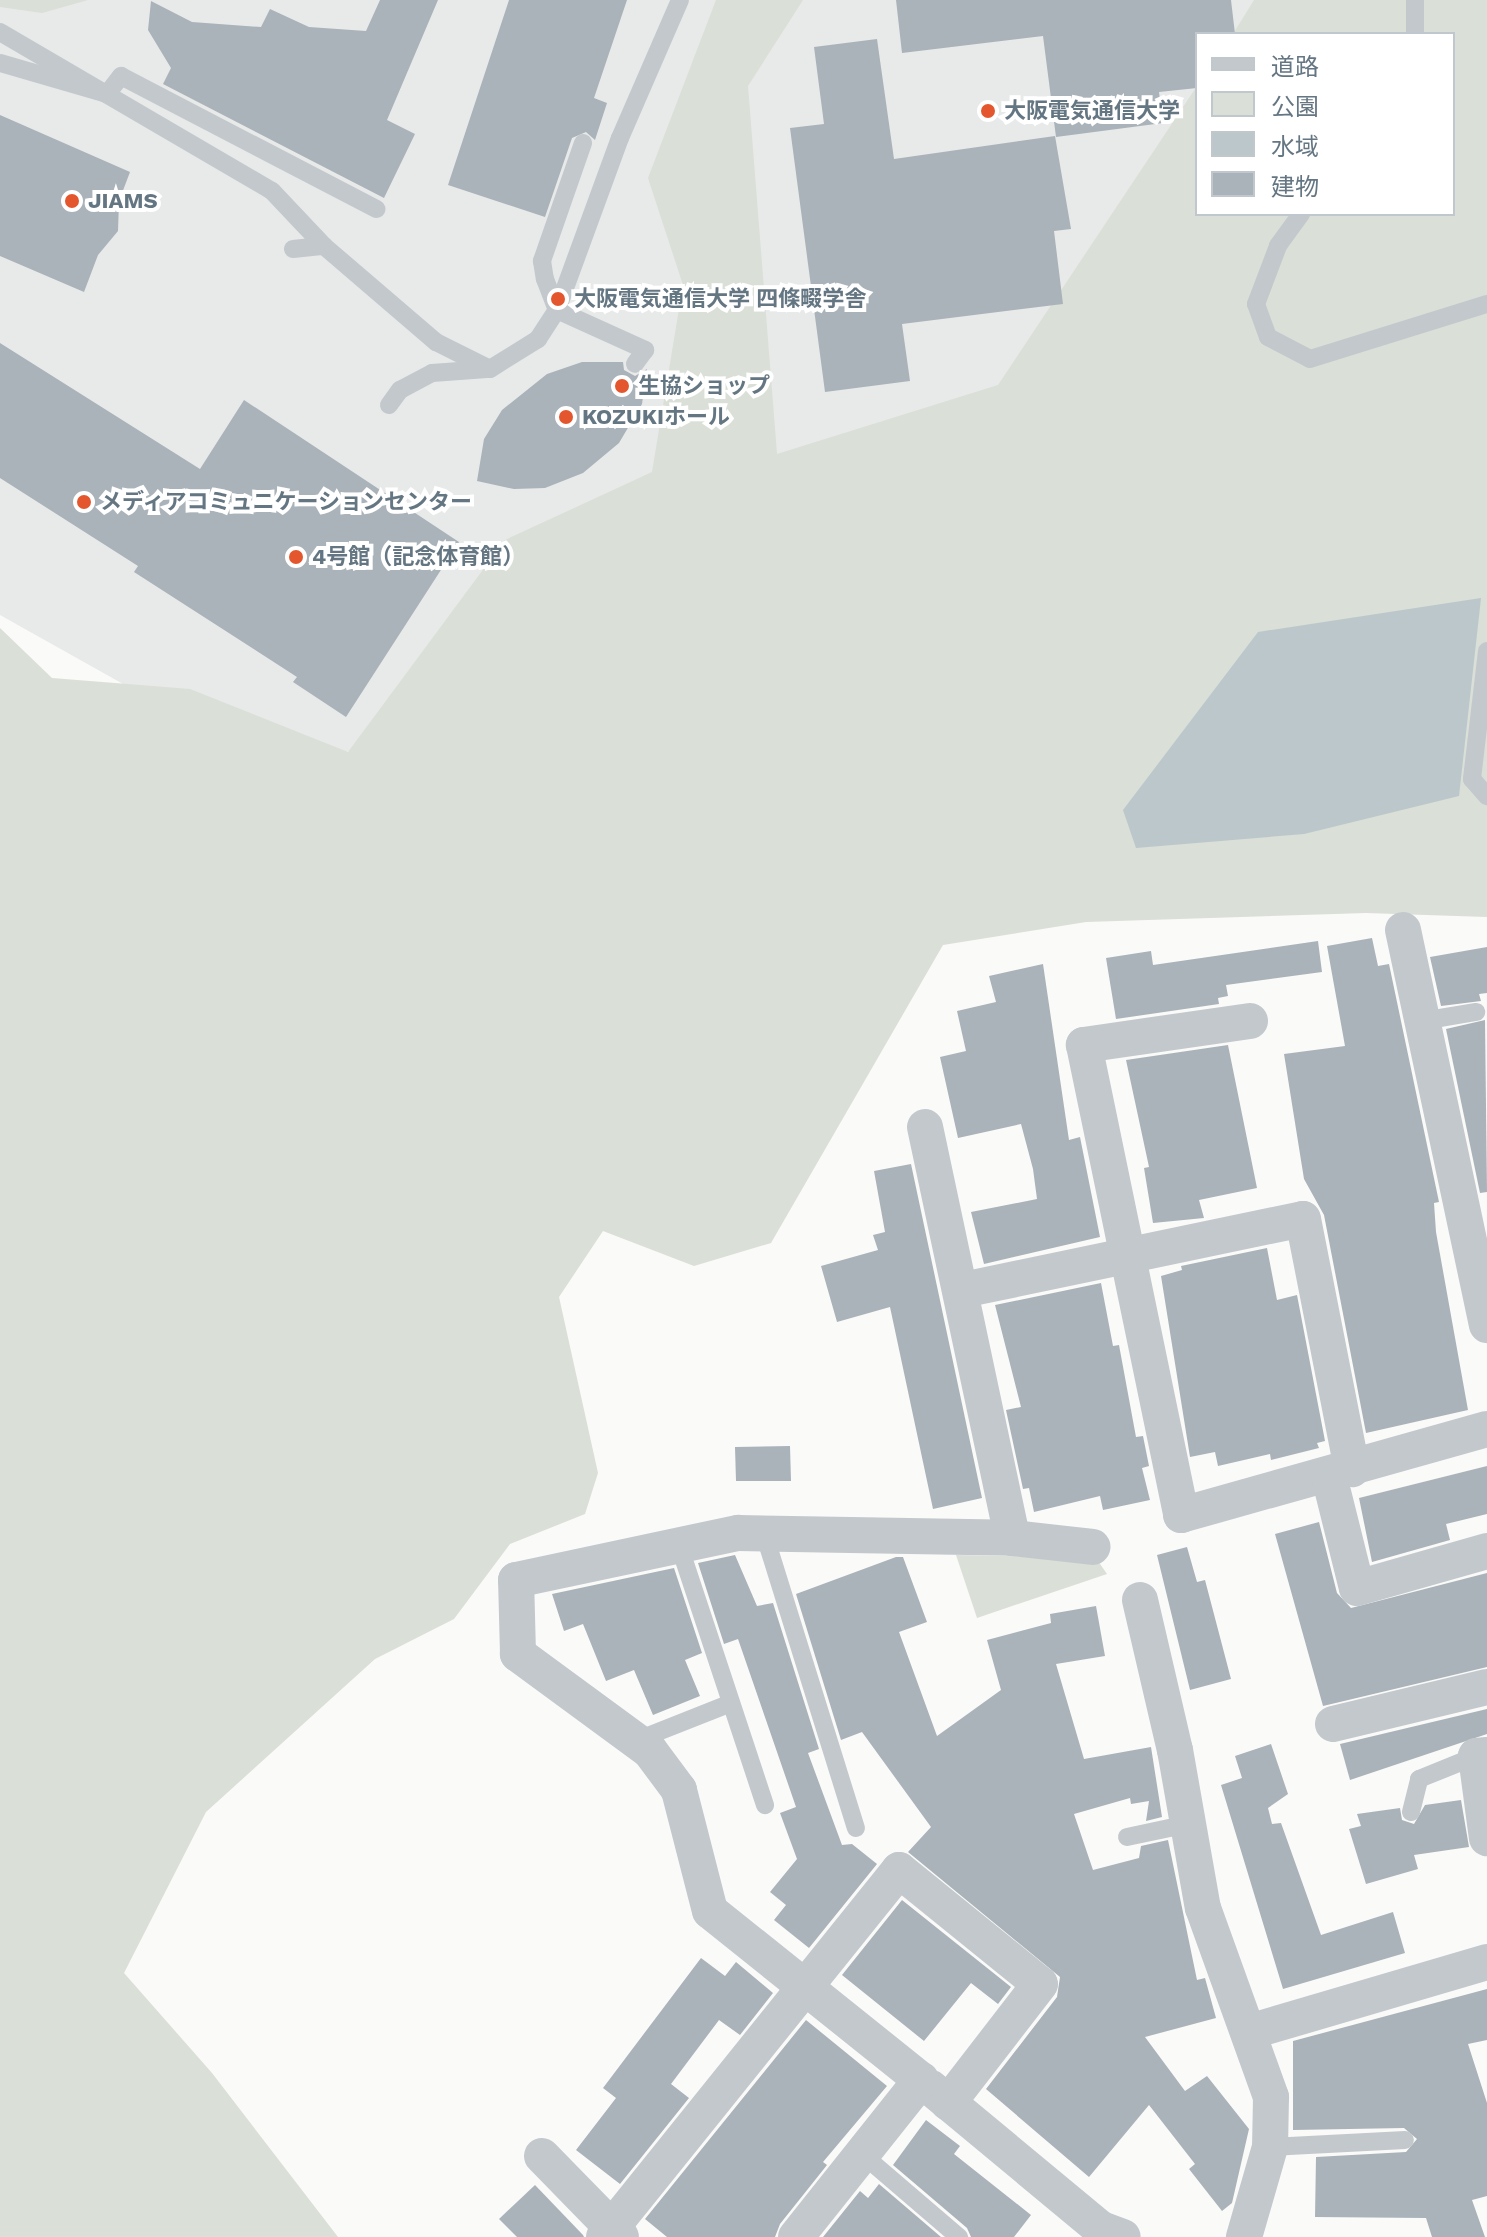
<!DOCTYPE html>
<html>
<head>
<meta charset="utf-8">
<style>
  body { margin:0 }
  #map { position:relative; width:1487px; height:2237px; overflow:hidden; background:#fafaf8; font-family:"Work Sans","Noto Sans JP",sans-serif }
  div>[style] { position:absolute }
  [style*='--x'] { left:calc(var(--x)*1px); top:calc(var(--y)*1px); width:calc(var(--w)*1px); rotate:calc(var(--a)*1deg) }
  .built>* { inset:0; background:#e8e9e9 }
  .green>* { inset:0; background:#dadfd7 }
  .water>* { inset:0; background:#bbc7cb }
  .building>* { inset:0; background:#aab3b9 }
  .service>* { height:18px; margin:-9px; padding:0 9px; transform-origin:9px; border-radius:9px; background:#c3c8cc }
  .minor>* { height:36px; margin:-18px; padding:0 18px; transform-origin:18px; border-radius:18px; background:#c3c8cc }
  .dots>* { width:22px; height:22px; translate:-50% -50%; box-sizing:border-box; border:4px solid #fff; border-radius:50% }
  span { translate:-50% -50%; white-space:nowrap; text-align:center; line-height:1.15; -webkit-text-stroke:8px #fff; paint-order:stroke }
  .poi-label { font-size:22px; color:#657683; font-weight:700 }
  .left { translate:0 -50%; text-align:left }
  .legend { position:absolute; left:1195px; top:32px; width:260px; height:184px; box-sizing:border-box; background:#fff; border:2px solid #c1c8cd; margin:0; padding:10px 14px; list-style:none; font-size:24px; color:#657683 }
  .legend li { display:flex; align-items:center; gap:16px; height:40px }
  .legend b { width:40px; border:2px solid #c1c8cd }
</style>
</head>
<body>
<div id="map">
  <div class="built">
    <i style="clip-path:polygon(0 0,1298px 0,1277px 34px,1197px 34px,1197px 166px,1036px 432px,291px 778px,0 615px)"></i>
  </div>
  <div class="green">
    <i style="clip-path:polygon(0 0,88px 0,42px 13px,0 7px)"></i>
    <i style="clip-path:polygon(716px 0,803px 0,748px 86px,777px 454px,998px 385px,1197px 86px,1197px 214px,1453px 214px,1453px 34px,1233px 34px,1254px 0,1487px 0,1487px 917px,1366px 913px,1086px 922px,943px 945px,771px 1243px,694px 1266px,603px 1231px,559px 1297px,598px 1473px,585px 1514px,510px 1544px,454px 1619px,375px 1659px,206px 1812px,124px 1973px,212px 2073px,338px 2237px,0 2237px,0 628px,52px 678px,190px 689px,348px 752px,505px 540px,652px 472px,683px 285px,648px 178px)"></i>
    <i style="clip-path:polygon(956px 1555px,1096px 1558px,1107px 1574px,977px 1618px)"></i>
  </div>
  <div class="water">
    <i style="clip-path:polygon(1481px 598px,1459px 796px,1304px 834px,1136px 848px,1123px 810px,1258px 632px)"></i>
  </div>
  <div class="building">
    <i style="clip-path:polygon(380px 0,438px 0,387px 120px,415px 134px,384px 198px,163px 84px,171px 68px,148px 30px,151px 1px,192px 22px,261px 27px,270px 9px,309px 27px,366px 31px)"></i>
    <i style="clip-path:polygon(509px 0,627px 0,594px 98px,607px 103px,595px 140px,586px 132px,572px 138px,545px 217px,448px 185px)"></i>
    <i style="clip-path:polygon(896px 0,1231px 0,1235px 34px,1197px 34px,1197px 88px,1159px 92px,1163px 123px,1056px 137px,1043px 36px,902px 53px)"></i>
    <i style="clip-path:polygon(877px 39px,894px 159px,1055px 136px,1071px 229px,1054px 231px,1063px 304px,902px 324px,910px 381px,825px 392px,790px 128px,824px 124px,814px 47px)"></i>
    <i style="clip-path:polygon(0 115px,130px 172px,119px 201px,118px 231px,98px 255px,84px 292px,0 256px)"></i>
    <i style="clip-path:polygon(0 343px,200px 469px,244px 400px,459px 542px,346px 717px,293px 682px,297px 677px,134px 572px,138px 566px,0 478px)"></i>
    <i style="clip-path:polygon(582px 362px,623px 362px,624px 370px,635px 376px,647px 369px,642px 404px,619px 443px,583px 473px,545px 488px,514px 489px,477px 481px,484px 439px,502px 410px,547px 374px)"></i>
    <i style="clip-path:polygon(1372px 938px,1378px 966px,1389px 964px,1439px 1202px,1434px 1203px,1436px 1232px,1468px 1410px,1366px 1433px,1324px 1215px,1304px 1179px,1284px 1054px,1345px 1046px,1327px 946px)"></i>
    <i style="clip-path:polygon(1318px 941px,1322px 972px,1226px 985px,1228px 996px,1218px 998px,1219px 1004px,1116px 1019px,1106px 958px,1151px 951px,1153px 965px)"></i>
    <i style="clip-path:polygon(1487px 947px,1487px 993px,1479px 994px,1481px 1001px,1441px 1006px,1430px 957px)"></i>
    <i style="clip-path:polygon(1043px 964px,1069px 1140px,1080px 1137px,1100px 1237px,984px 1264px,971px 1212px,1037px 1199px,1033px 1169px,1021px 1124px,958px 1138px,940px 1057px,966px 1051px,957px 1011px,996px 1002px,989px 976px)"></i>
    <i style="clip-path:polygon(1485px 1020px,1487px 1192px,1480px 1193px,1446px 1029px)"></i>
    <i style="clip-path:polygon(1228px 1045px,1257px 1188px,1199px 1200px,1204px 1218px,1153px 1223px,1144px 1168px,1149px 1167px,1126px 1060px)"></i>
    <i style="clip-path:polygon(911px 1164px,982px 1498px,933px 1509px,890px 1307px,837px 1322px,821px 1266px,878px 1250px,873px 1235px,885px 1232px,874px 1171px)"></i>
    <i style="clip-path:polygon(1267px 1248px,1277px 1300px,1297px 1295px,1325px 1441px,1317px 1443px,1319px 1448px,1271px 1460px,1270px 1454px,1218px 1466px,1215px 1452px,1190px 1457px,1161px 1276px,1182px 1270px,1181px 1266px)"></i>
    <i style="clip-path:polygon(1101px 1283px,1113px 1346px,1119px 1345px,1136px 1437px,1143px 1436px,1149px 1466px,1142px 1468px,1150px 1500px,1103px 1510px,1100px 1496px,1034px 1512px,1029px 1488px,1023px 1489px,1006px 1410px,1021px 1407px,995px 1305px)"></i>
    <i style="clip-path:polygon(790px 1446px,791px 1481px,736px 1481px,735px 1447px)"></i>
    <i style="clip-path:polygon(1487px 1466px,1487px 1514px,1446px 1524px,1450px 1540px,1372px 1562px,1359px 1498px)"></i>
    <i style="clip-path:polygon(1319px 1522px,1337px 1593px,1351px 1608px,1487px 1573px,1487px 1667px,1323px 1706px,1275px 1534px)"></i>
    <i style="clip-path:polygon(1187px 1547px,1197px 1582px,1205px 1580px,1231px 1679px,1190px 1690px,1157px 1555px)"></i>
    <i style="clip-path:polygon(735px 1555px,757px 1606px,773px 1603px,819px 1749px,808px 1753px,842px 1845px,852px 1844px,877px 1864px,809px 1948px,774px 1920px,786px 1905px,770px 1892px,797px 1859px,780px 1813px,796px 1807px,738px 1639px,724px 1644px,698px 1563px)"></i>
    <i style="clip-path:polygon(896px 1557px,903px 1557px,927px 1622px,899px 1632px,937px 1736px,1001px 1690px,987px 1640px,1051px 1623px,1050px 1614px,1096px 1606px,1105px 1656px,1056px 1664px,1084px 1759px,1151px 1747px,1162px 1817px,1146px 1821px,1149px 1801px,1131px 1804px,1130px 1798px,1074px 1814px,1093px 1870px,1139px 1858px,1141px 1846px,1168px 1840px,1197px 1980px,1205px 1978px,1216px 2018px,1145px 2037px,1185px 2091px,1207px 2076px,1249px 2129px,1232px 2203px,1222px 2211px,1189px 2169px,1195px 2164px,1149px 2105px,1089px 2177px,986px 2089px,1057px 1997px,1060px 1977px,908px 1852px,931px 1827px,862px 1732px,841px 1740px,796px 1594px)"></i>
    <i style="clip-path:polygon(674px 1568px,702px 1653px,685px 1660px,700px 1696px,653px 1715px,634px 1670px,606px 1681px,583px 1624px,564px 1631px,552px 1594px)"></i>
    <i style="clip-path:polygon(1487px 1709px,1487px 1734px,1350px 1780px,1340px 1744px)"></i>
    <i style="clip-path:polygon(1271px 1744px,1288px 1794px,1268px 1808px,1272px 1824px,1281px 1823px,1321px 1935px,1393px 1912px,1405px 1953px,1283px 1989px,1221px 1785px,1242px 1778px,1235px 1756px)"></i>
    <i style="clip-path:polygon(1461px 1800px,1469px 1847px,1414px 1855px,1418px 1869px,1366px 1884px,1349px 1829px,1361px 1826px,1357px 1814px,1400px 1808px,1402px 1820px,1414px 1824px,1425px 1805px)"></i>
    <i style="clip-path:polygon(902px 1900px,1011px 1987px,998px 2004px,971px 1983px,924px 2041px,842px 1975px)"></i>
    <i style="clip-path:polygon(701px 1958px,725px 1976px,736px 1962px,773px 1993px,740px 2035px,719px 2020px,671px 2084px,689px 2098px,620px 2184px,576px 2150px,616px 2098px,603px 2088px)"></i>
    <i style="clip-path:polygon(1487px 1989px,1487px 2040px,1468px 2044px,1487px 2103px,1487px 2196px,1472px 2200px,1485px 2237px,1432px 2237px,1426px 2218px,1315px 2217px,1316px 2157px,1406px 2152px,1417px 2139px,1404px 2128px,1293px 2130px,1293px 2041px)"></i>
    <i style="clip-path:polygon(806px 2020px,887px 2086px,823px 2162px,827px 2165px,780px 2224px,775px 2237px,667px 2237px,645px 2219px)"></i>
    <i style="clip-path:polygon(926px 2120px,960px 2146px,954px 2154px,1031px 2215px,1014px 2237px,971px 2237px,967px 2228px,893px 2165px)"></i>
    <i style="clip-path:polygon(879px 2184px,941px 2237px,823px 2237px,860px 2191px,868px 2198px)"></i>
    <i style="clip-path:polygon(535px 2185px,583px 2235px,584px 2237px,517px 2237px,499px 2219px)"></i>
  </div>
  <div class="service">
    <i style="--x:1415;--y:0;--w:34;--a:90"></i>
    <i style="--x:0;--y:32;--w:315;--a:30.3"></i>
    <i style="--x:272;--y:191;--w:76;--a:46.6"></i>
    <i style="--x:324;--y:246;--w:148;--a:40.6"></i>
    <i style="--x:436;--y:342;--w:60;--a:26.6"></i>
    <i style="--x:490;--y:369;--w:57;--a:-32"></i>
    <i style="--x:538;--y:339;--w:35;--a:-57"></i>
    <i style="--x:557;--y:310;--w:183;--a:-69.9"></i>
    <i style="--x:620;--y:138;--w:150;--a:-66.5"></i>
    <i style="--x:0;--y:63;--w:111;--a:16.2"></i>
    <i style="--x:107;--y:94;--w:23;--a:-52"></i>
    <i style="--x:121;--y:76;--w:288;--a:27.5"></i>
    <i style="--x:583;--y:143;--w:125;--a:109.2"></i>
    <i style="--x:542;--y:261;--w:18;--a:81"></i>
    <i style="--x:545;--y:279;--w:33;--a:69"></i>
    <i style="--x:557;--y:310;--w:97;--a:24.4"></i>
    <i style="--x:645;--y:350;--w:17;--a:126"></i>
    <i style="--x:1301;--y:214;--w:39;--a:126"></i>
    <i style="--x:1278;--y:246;--w:62;--a:110.8"></i>
    <i style="--x:1256;--y:304;--w:35;--a:70"></i>
    <i style="--x:1268;--y:337;--w:47;--a:27.6"></i>
    <i style="--x:1310;--y:359;--w:185;--a:-17.3"></i>
    <i style="--x:293;--y:249;--w:31;--a:-6"></i>
    <i style="--x:389;--y:405;--w:19;--a:-54"></i>
    <i style="--x:400;--y:390;--w:36;--a:-28"></i>
    <i style="--x:432;--y:373;--w:55;--a:-4.2"></i>
    <i style="--x:1487;--y:651;--w:129;--a:96.7"></i>
    <i style="--x:1472;--y:779;--w:23;--a:49"></i>
    <i style="--x:1422;--y:1021;--w:55;--a:-9.5"></i>
    <i style="--x:764;--y:1533;--w:309;--a:72.7"></i>
    <i style="--x:679;--y:1545;--w:274;--a:71.7"></i>
    <i style="--x:635;--y:1741;--w:103;--a:-21.6"></i>
    <i style="--x:1411;--y:1812;--w:34;--a:-76"></i>
    <i style="--x:1419;--y:1779;--w:61;--a:-22"></i>
    <i style="--x:1127;--y:1837;--w:62;--a:-12"></i>
    <i style="--x:1270;--y:2147;--w:135;--a:-3"></i>
    <i style="--x:862;--y:2154;--w:128;--a:40.6"></i>
  </div>
  <div class="minor">
    <i style="--x:1403;--y:930;--w:404;--a:78"></i>
    <i style="--x:1250;--y:1021;--w:168;--a:171.8"></i>
    <i style="--x:1084;--y:1045;--w:480;--a:78.3"></i>
    <i style="--x:1181;--y:1515;--w:318;--a:-15.7"></i>
    <i style="--x:925;--y:1127;--w:420;--a:78"></i>
    <i style="--x:963;--y:1290;--w:347;--a:-11.8"></i>
    <i style="--x:1303;--y:1219;--w:255;--a:78.9"></i>
    <i style="--x:1329;--y:1476;--w:115;--a:76"></i>
    <i style="--x:1357;--y:1588;--w:135;--a:-15.9"></i>
    <i style="--x:1140;--y:1600;--w:154;--a:76.9"></i>
    <i style="--x:1175;--y:1750;--w:160;--a:80"></i>
    <i style="--x:1203;--y:1908;--w:201;--a:70.2"></i>
    <i style="--x:1271;--y:2097;--w:50;--a:91.1"></i>
    <i style="--x:1270;--y:2147;--w:94;--a:106.1"></i>
    <i style="--x:1333;--y:1724;--w:158;--a:-13.5"></i>
    <i style="--x:1487;--y:1755;--w:11;--a:175"></i>
    <i style="--x:1476;--y:1756;--w:83;--a:82.4"></i>
    <i style="--x:1249;--y:2032;--w:248;--a:-16.4"></i>
    <i style="--x:931;--y:2088;--w:221;--a:39.7"></i>
    <i style="--x:1101;--y:2229;--w:23;--a:20"></i>
    <i style="--x:542;--y:2156;--w:113;--a:45.7"></i>
    <i style="--x:604;--y:2237;--w:471;--a:-51.2"></i>
    <i style="--x:899;--y:1870;--w:181;--a:39"></i>
    <i style="--x:1040;--y:1984;--w:150;--a:127.7"></i>
    <i style="--x:796;--y:2237;--w:201;--a:-51.5"></i>
    <i style="--x:921;--y:2080;--w:270;--a:-141.3"></i>
    <i style="--x:710;--y:1911;--w:125;--a:-104.4"></i>
    <i style="--x:679;--y:1790;--w:49;--a:-126.6"></i>
    <i style="--x:650;--y:1751;--w:164;--a:-143.7"></i>
    <i style="--x:518;--y:1654;--w:74;--a:-91.5"></i>
    <i style="--x:516;--y:1580;--w:227;--a:-12"></i>
    <i style="--x:738;--y:1533;--w:274;--a:1"></i>
    <i style="--x:1012;--y:1538;--w:81;--a:6.3"></i>
  </div>
  <div class="dots">
    <i style="left:988px;top:111px;background:#e4572e"></i>
    <i style="left:72px;top:201px;background:#e4572e"></i>
    <i style="left:558px;top:299px;background:#e4572e"></i>
    <i style="left:622px;top:386px;background:#e4572e"></i>
    <i style="left:566px;top:417px;background:#e4572e"></i>
    <i style="left:84px;top:502px;background:#e4572e"></i>
    <i style="left:296px;top:557px;background:#e4572e"></i>
  </div>
  <div class="poi-label">
    <span class="left" style="left:1004px;top:111px">大阪電気通信大学</span>
    <span class="left" style="left:88px;top:201px">JIAMS</span>
    <span class="left" style="left:574px;top:299px">大阪電気通信大学 四條畷学舎</span>
    <span class="left" style="left:638px;top:386px">生協ショップ</span>
    <span class="left" style="left:582px;top:417px">KOZUKIホール</span>
    <span class="left" style="left:100px;top:502px">メディアコミュニケーションセンター</span>
    <span class="left" style="left:312px;top:557px">4号館（記念体育館）</span>
  </div>
  <ul class="legend">
  <li><b style="height:10px;background:#c3c8cc"></b>道路</li>
  <li><b style="height:22px;background:#dadfd7"></b>公園</li>
  <li><b style="height:22px;background:#bbc7cb"></b>水域</li>
  <li><b style="height:22px;background:#aab3b9"></b>建物</li>
  </ul>
</div>
</body>
</html>
